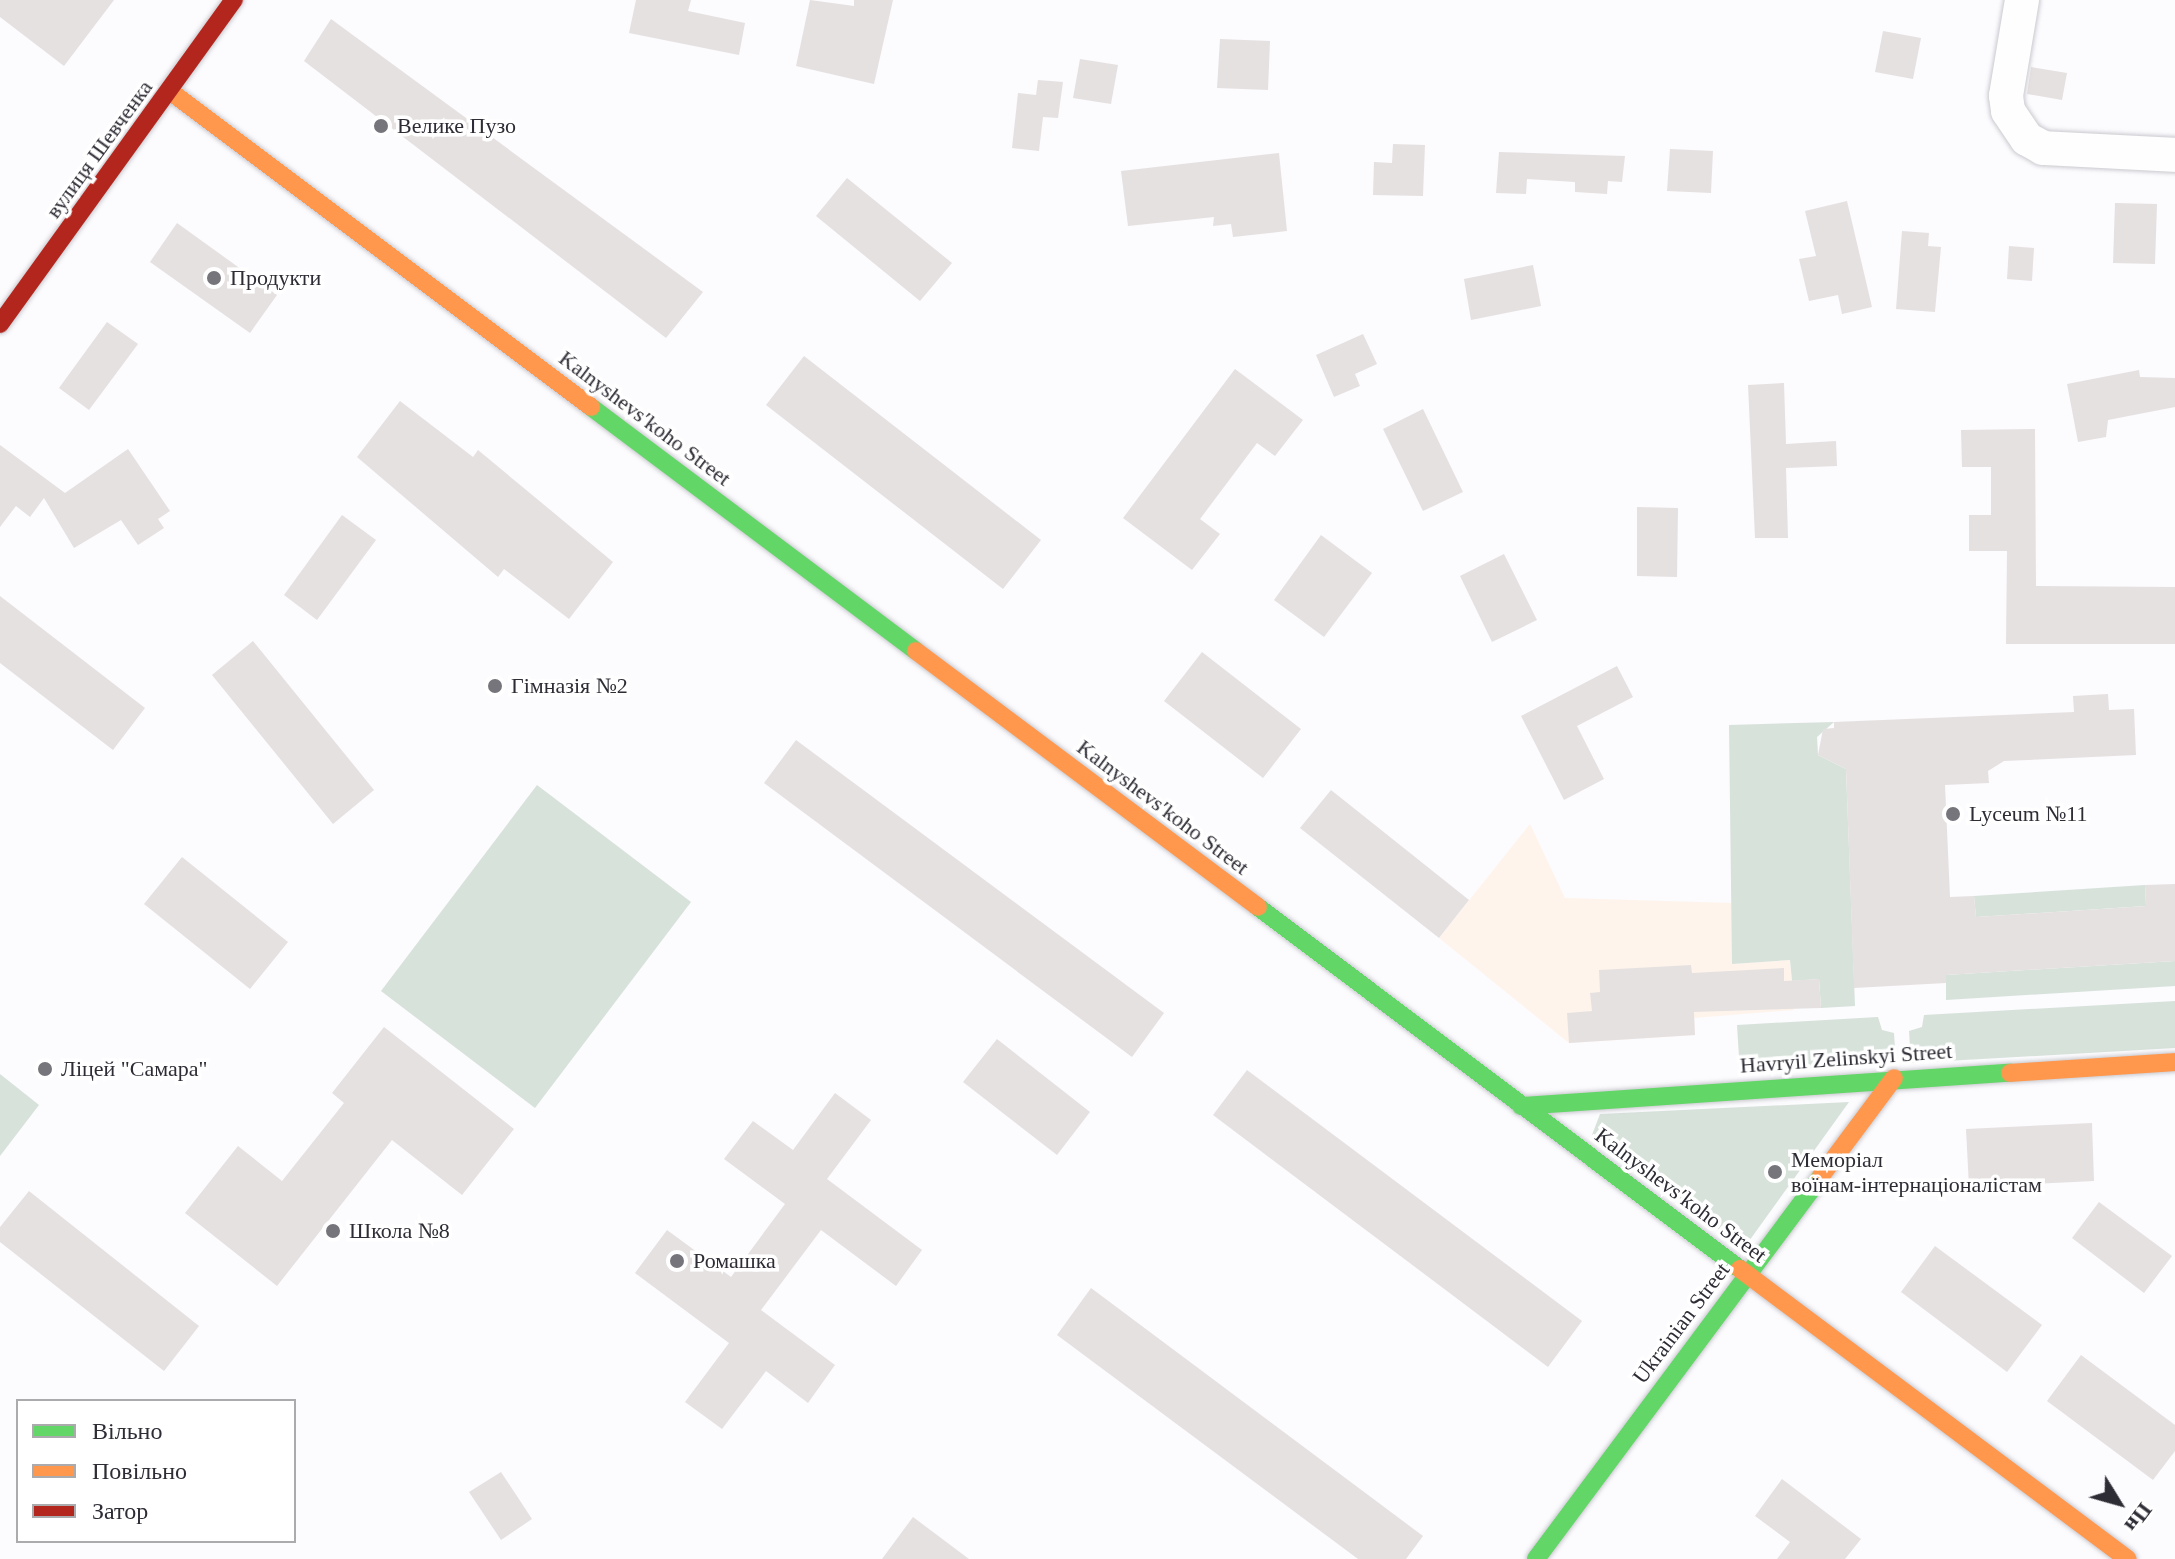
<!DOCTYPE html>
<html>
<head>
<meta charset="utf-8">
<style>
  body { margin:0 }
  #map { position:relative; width:2175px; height:1559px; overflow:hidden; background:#fcfbfe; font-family:"Times New Roman",serif }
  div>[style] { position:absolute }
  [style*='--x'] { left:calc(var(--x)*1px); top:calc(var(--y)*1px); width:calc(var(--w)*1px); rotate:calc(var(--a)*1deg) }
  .commercial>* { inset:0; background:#fef4eb }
  .green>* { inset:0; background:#d7e2db }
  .building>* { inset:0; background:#e6e1e1 }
  .roads { filter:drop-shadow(0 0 2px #cacacf) drop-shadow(0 0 2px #cacacf) }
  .street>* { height:34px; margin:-17px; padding:0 17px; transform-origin:17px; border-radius:17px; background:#fffeff }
  .fast>* { height:18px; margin:-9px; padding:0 9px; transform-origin:9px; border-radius:9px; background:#63d668 }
  .slow>* { height:18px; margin:-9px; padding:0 9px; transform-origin:9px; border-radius:9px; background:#ff974d }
  .jam>* { height:18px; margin:-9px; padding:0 9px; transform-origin:9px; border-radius:9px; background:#b3261e }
  .dots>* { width:22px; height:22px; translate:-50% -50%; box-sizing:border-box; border:4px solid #fff; border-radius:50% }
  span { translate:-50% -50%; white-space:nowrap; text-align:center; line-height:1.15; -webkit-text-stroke:7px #fff; paint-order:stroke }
  .poi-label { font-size:22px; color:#2e2d35 }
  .left { translate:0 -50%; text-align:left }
  .street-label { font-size:22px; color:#2e2d35 }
  .legend { position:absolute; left:16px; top:1399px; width:280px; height:144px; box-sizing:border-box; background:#fff; border:2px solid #ababae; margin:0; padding:10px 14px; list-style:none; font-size:24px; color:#2e2d35 }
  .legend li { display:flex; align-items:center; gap:16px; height:40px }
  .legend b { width:40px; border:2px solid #ababae }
  .north { position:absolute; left:2079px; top:1463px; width:80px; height:80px; -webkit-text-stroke:6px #fff; paint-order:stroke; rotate:127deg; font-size:22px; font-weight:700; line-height:32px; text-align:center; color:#2e2d35 }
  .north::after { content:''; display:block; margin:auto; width:28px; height:36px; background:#2e2d35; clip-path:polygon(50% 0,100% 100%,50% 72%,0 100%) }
</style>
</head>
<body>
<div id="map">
  <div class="commercial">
    <i style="clip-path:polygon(1530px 824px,1565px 898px,1732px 903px,1732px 964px,1790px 960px,1794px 1010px,1694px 1018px,1695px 1035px,1569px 1043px,1439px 938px)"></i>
  </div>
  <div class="green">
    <i style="clip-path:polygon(1834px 722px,1817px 737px,1818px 755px,1846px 769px,1855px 1006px,1821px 1008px,1819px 979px,1792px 981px,1790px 960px,1732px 964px,1729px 725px)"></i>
    <i style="clip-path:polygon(537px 785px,691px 902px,535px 1108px,381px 991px)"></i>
    <i style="clip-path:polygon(2145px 885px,2146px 906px,1976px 917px,1974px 896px)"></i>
    <i style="clip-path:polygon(2175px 961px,2175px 986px,1946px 1000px,1946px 975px)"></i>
    <i style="clip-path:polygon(2175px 1001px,2175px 1048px,1911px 1063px,1909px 1031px,1922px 1027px,1924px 1015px)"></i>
    <i style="clip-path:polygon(1878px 1017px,1882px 1030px,1894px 1033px,1896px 1064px,1740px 1073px,1737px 1025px)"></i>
    <i style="clip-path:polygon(0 1074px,39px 1105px,0 1156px)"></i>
    <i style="clip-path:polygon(1849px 1102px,1744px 1248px,1592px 1135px,1600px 1114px)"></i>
  </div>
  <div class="building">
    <i style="clip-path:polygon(0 0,114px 0,64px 66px,0 17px)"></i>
    <i style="clip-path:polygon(636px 0,691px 0,688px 11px,745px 23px,739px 55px,629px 33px)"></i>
    <i style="clip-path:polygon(810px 0,854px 6px,854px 0,893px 0,874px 84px,796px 66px)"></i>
    <i style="clip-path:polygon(331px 19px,703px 292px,666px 338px,304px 61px)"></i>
    <i style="clip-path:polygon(1883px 31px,1921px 38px,1913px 79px,1875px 72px)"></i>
    <i style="clip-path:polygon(1220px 39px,1270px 41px,1268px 90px,1217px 88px)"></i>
    <i style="clip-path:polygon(1080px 59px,1118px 65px,1111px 104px,1073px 98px)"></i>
    <i style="clip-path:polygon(2031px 67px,2067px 73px,2062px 100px,2027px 94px)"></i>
    <i style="clip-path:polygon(1038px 80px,1063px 82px,1058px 118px,1043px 117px,1039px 151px,1012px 148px,1018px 93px,1036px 95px)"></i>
    <i style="clip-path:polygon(1393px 144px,1425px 145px,1423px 196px,1373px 195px,1374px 162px,1392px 163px)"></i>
    <i style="clip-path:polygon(1670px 149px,1713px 151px,1711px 193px,1667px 191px)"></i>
    <i style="clip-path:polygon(1499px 152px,1625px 156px,1622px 182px,1608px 181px,1607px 194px,1575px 192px,1575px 182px,1527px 179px,1526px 194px,1496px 193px)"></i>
    <i style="clip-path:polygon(1279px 153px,1287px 231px,1233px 237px,1231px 224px,1213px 226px,1214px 217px,1128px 226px,1121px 171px)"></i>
    <i style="clip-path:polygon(847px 178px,952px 263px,920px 301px,816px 216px)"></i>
    <i style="clip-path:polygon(1847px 201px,1872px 307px,1842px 314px,1838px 295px,1809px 301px,1799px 259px,1816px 256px,1805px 211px)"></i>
    <i style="clip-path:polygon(2115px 203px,2157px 204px,2155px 264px,2113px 263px)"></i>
    <i style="clip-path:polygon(177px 223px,277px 295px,250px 333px,150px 262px)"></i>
    <i style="clip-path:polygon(1902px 231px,1929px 233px,1928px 246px,1941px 247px,1935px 312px,1896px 309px)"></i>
    <i style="clip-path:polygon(2009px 246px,2034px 248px,2032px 281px,2007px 279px)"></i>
    <i style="clip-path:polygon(1533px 265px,1541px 306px,1471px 320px,1464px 279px)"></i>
    <i style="clip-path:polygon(107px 322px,138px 344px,89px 410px,59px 388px)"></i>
    <i style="clip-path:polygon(1363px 334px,1377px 364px,1355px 374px,1360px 386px,1334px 397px,1316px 355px)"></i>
    <i style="clip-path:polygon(804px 356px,1041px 540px,1003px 589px,766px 405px)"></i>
    <i style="clip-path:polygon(1235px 369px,1303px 420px,1275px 456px,1257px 443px,1200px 519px,1220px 534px,1192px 570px,1123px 518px)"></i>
    <i style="clip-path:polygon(2139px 370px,2140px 377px,2175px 378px,2175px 407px,2108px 420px,2106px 437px,2078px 442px,2067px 384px)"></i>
    <i style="clip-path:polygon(1784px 383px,1786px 444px,1836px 441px,1837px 466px,1786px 468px,1788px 538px,1755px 538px,1748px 385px)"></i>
    <i style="clip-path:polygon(400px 401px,473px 457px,478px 450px,613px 562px,569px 619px,504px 569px,498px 577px,357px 457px)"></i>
    <i style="clip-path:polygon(1423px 409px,1463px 492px,1423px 511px,1383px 429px)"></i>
    <i style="clip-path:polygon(2035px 429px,2036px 586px,2175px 587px,2175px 644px,2006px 644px,2007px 551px,1969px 551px,1969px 515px,1991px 515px,1991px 467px,1962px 467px,1961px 430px)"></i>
    <i style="clip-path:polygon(0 445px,65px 493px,128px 449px,170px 511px,158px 519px,164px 528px,138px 545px,121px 520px,74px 548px,44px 498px,30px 517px,16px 506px,0 527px)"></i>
    <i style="clip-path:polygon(1637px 507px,1678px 508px,1677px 577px,1637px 576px)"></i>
    <i style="clip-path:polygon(342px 515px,376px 540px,317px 620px,284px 595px)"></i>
    <i style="clip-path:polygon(1321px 535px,1372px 573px,1324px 637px,1274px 600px)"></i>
    <i style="clip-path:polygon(1504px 554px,1537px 620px,1492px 642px,1460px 576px)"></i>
    <i style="clip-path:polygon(0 596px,145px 708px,113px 750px,0 663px)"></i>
    <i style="clip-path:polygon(253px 641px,374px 790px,333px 824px,212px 675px)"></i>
    <i style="clip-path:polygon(1202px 652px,1301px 729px,1263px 778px,1164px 701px)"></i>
    <i style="clip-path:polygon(1617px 666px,1633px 697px,1577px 726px,1604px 779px,1564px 800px,1521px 716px)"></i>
    <i style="clip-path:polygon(2108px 694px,2109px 710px,2134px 709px,2136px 755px,2004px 761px,1988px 771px,1989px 783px,1945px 785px,1950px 897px,1974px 896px,1976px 917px,2146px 906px,2145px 885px,2175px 884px,2175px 961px,1946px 975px,1946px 983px,1854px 988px,1846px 769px,1818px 755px,1823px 729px,1834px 728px,1834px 722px,2074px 712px,2073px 696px)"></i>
    <i style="clip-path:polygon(796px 740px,1164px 1013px,1132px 1057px,764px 783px)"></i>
    <i style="clip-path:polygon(1331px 790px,1469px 900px,1439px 938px,1300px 828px)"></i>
    <i style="clip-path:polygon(182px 857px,288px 942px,250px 989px,144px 904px)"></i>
    <i style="clip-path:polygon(1691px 965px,1692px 973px,1784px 968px,1784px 981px,1819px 979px,1821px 1008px,1694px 1012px,1695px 1035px,1569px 1043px,1567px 1013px,1592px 1011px,1590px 993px,1600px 992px,1599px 970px)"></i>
    <i style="clip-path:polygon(384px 1027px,514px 1129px,462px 1195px,392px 1140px,277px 1286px,185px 1213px,238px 1146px,282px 1181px,344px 1103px,332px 1093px)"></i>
    <i style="clip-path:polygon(997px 1039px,1090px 1112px,1057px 1155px,963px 1082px)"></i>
    <i style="clip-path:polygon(1247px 1070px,1582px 1321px,1548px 1367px,1213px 1115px)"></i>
    <i style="clip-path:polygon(835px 1093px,871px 1120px,827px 1179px,922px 1250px,896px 1286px,821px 1230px,761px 1310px,835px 1365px,808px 1403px,766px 1371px,722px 1429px,685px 1402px,729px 1343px,635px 1273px,667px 1230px,731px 1277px,785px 1204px,724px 1159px,753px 1121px,793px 1150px)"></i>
    <i style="clip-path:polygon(2092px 1123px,2094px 1181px,1969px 1187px,1966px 1129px)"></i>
    <i style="clip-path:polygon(29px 1191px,199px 1326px,164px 1371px,0 1242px,0 1227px)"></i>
    <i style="clip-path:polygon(2099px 1202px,2172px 1256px,2144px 1293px,2072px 1238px)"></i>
    <i style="clip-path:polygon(1935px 1246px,2042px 1325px,2007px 1372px,1901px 1292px)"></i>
    <i style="clip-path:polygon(1091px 1288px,1423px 1536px,1406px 1559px,1358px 1559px,1057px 1335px)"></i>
    <i style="clip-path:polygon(2081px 1355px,2175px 1425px,2175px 1451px,2153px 1480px,2047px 1401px)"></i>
    <i style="clip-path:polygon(501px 1472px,532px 1519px,501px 1540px,469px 1492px)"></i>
    <i style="clip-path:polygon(1782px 1479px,1861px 1539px,1845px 1559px,1777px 1559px,1790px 1542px,1755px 1516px)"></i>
    <i style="clip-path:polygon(913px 1517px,969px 1559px,882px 1559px)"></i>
  </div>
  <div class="roads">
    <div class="street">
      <i style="--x:2022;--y:0;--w:97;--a:99.5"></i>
      <i style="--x:2006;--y:96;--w:15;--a:82"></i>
      <i style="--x:2008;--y:111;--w:34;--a:56"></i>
      <i style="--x:2027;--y:139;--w:18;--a:29"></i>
      <i style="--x:2043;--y:148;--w:132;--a:3"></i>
    </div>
    <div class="fast">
      <i style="--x:591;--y:407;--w:406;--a:36.9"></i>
      <i style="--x:1258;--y:907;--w:603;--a:36.91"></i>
      <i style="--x:1521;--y:1106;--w:490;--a:-3.9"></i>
      <i style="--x:1536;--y:1559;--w:477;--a:-53.3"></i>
    </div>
    <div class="slow">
      <i style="--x:171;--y:92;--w:525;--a:36.87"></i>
      <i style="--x:916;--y:651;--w:427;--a:36.8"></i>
      <i style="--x:2010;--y:1073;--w:165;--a:-3.8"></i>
      <i style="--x:1821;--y:1176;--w:122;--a:-53.3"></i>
      <i style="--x:1740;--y:1269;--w:484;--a:36.8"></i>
    </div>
    <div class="jam">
      <i style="--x:0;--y:324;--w:400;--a:-54.2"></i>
    </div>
  </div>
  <div class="dots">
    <i style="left:381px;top:126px;background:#76757b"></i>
    <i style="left:214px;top:278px;background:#76757b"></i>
    <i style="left:495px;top:686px;background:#76757b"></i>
    <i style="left:1953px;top:814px;background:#76757b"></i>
    <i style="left:45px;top:1069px;background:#76757b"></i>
    <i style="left:1775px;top:1172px;background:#76757b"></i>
    <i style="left:333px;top:1231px;background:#76757b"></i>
    <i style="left:677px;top:1261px;background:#76757b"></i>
  </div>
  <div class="poi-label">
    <span class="left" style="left:397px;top:126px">Велике Пузо</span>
    <span class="left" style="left:230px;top:278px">Продукти</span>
    <span class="left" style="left:511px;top:686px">Гімназія №2</span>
    <span class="left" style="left:1969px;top:814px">Lyceum №11</span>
    <span class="left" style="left:61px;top:1069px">Ліцей "Самара"</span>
    <span class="left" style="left:1791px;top:1172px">Меморіал<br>воїнам-інтернаціоналістам</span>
    <span class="left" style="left:349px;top:1231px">Школа №8</span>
    <span class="left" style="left:693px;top:1261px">Ромашка</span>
  </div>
  <div class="street-label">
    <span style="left:99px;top:149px;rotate:-54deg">вулиця Шевченка</span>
    <span style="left:645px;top:418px;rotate:37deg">Kalnyshevsʹkoho Street</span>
    <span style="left:1163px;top:807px;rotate:37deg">Kalnyshevsʹkoho Street</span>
    <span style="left:1846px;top:1058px;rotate:-4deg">Havryil Zelinskyi Street</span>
    <span style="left:1681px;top:1195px;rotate:37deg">Kalnyshevsʹkoho Street</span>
    <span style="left:1681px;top:1323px;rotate:-53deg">Ukrainian Street</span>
  </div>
  <ul class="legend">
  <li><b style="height:10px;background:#63d668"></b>Вільно</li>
  <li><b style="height:10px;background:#ff974d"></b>Повільно</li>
  <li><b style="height:10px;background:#b3261e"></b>Затор</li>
  </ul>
  <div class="north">Пн</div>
</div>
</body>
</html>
